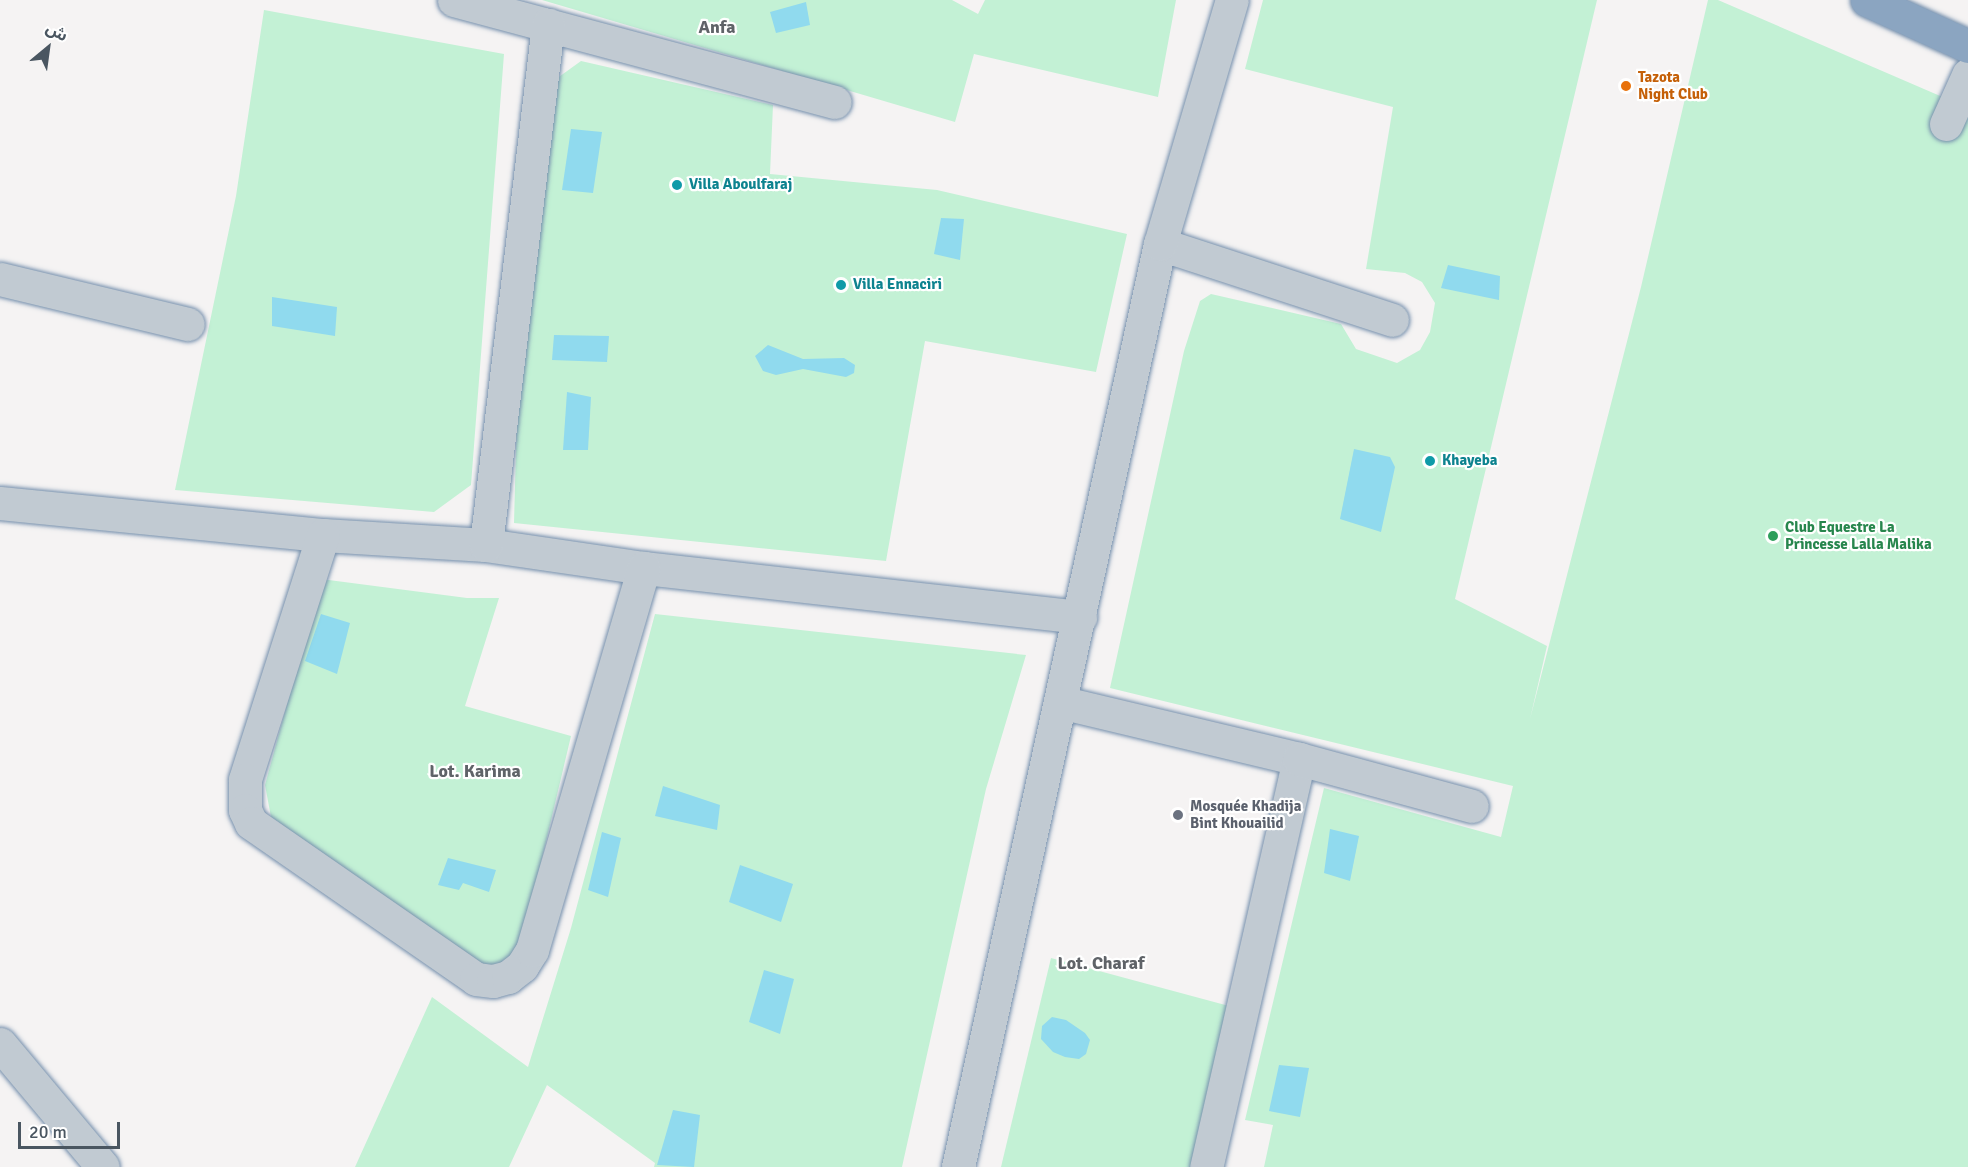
<!DOCTYPE html>
<html>
<head>
<meta charset="utf-8">
<style>
  body { margin:0 }
  #map { position:relative; width:1968px; height:1167px; overflow:hidden; background:#f5f3f3; font-family:Signika,"Noto Sans Arabic",sans-serif }
  div>[style] { position:absolute }
  [style*='--x'] { left:calc(var(--x)*1px); top:calc(var(--y)*1px); width:calc(var(--w)*1px); rotate:calc(var(--a)*1deg) }
  .green>* { inset:0; background:#c3f1d5 }
  .water>* { inset:0; background:#90daee }
  .roads { filter:drop-shadow(0 0 2px #7690ad) drop-shadow(0 0 2px #7690ad) }
  .street>* { height:33px; margin:-16.5px; padding:0 16.5px; transform-origin:16.5px; border-radius:16.5px; background:#c1cad2 }
  .highway>* { height:33px; margin:-16.5px; padding:0 16.5px; transform-origin:16.5px; border-radius:16.5px; background:#8ba5c1 }
  .dots>* { width:16px; height:16px; translate:-50% -50%; box-sizing:border-box; border:3px solid #fff; border-radius:50% }
  span { translate:-50% -50%; white-space:nowrap; text-align:center; line-height:1.15; -webkit-text-stroke:4.5px #fff; paint-order:stroke }
  .food-label { font-size:15px; color:#c56008; font-weight:700 }
  .left { translate:0 -50%; text-align:left }
  .culture-label { font-size:15px; color:#0d838f; font-weight:700 }
  .leisure-label { font-size:15px; color:#27864d; font-weight:700 }
  .worship-label { font-size:15px; color:#5b616d; font-weight:700 }
  .quarter-label { font-size:18px; color:#5f6368; font-weight:700 }
  .north { position:absolute; left:18px; top:18px; width:60px; height:60px; -webkit-text-stroke:4px #fff; paint-order:stroke; rotate:29deg; font-size:16px; font-weight:700; line-height:24px; text-align:center; color:#4a5661 }
  .north::after { content:''; display:block; margin:auto; width:21px; height:27px; background:#4a5661; clip-path:polygon(50% 0,100% 100%,50% 72%,0 100%) }
  .scale { position:absolute; left:18px; top:1122px; width:102px; height:27px; box-sizing:border-box; border:3px solid #4a5661; border-top:0; padding-left:8px; font-size:18px; line-height:21px; white-space:nowrap; color:#4a5661; -webkit-text-stroke:4px #fff; paint-order:stroke }
</style>
</head>
<body>
<div id="map">
  <div class="green">
    <i style="clip-path:polygon(542px 0,952px 0,978px 14px,985px 0,1176px 0,1158px 97px,974px 54px,955px 122px)"></i>
    <i style="clip-path:polygon(1263px 0,1597px 0,1455px 599px,1547px 646px,1530px 719px,1641px 287px,1708px 0,1718px 0,1968px 108px,1968px 1167px,1264px 1167px,1273px 1125px,1245px 1120px,1324px 788px,1501px 837px,1513px 786px,1110px 688px,1184px 351px,1200px 301px,1211px 294px,1341px 324px,1356px 349px,1397px 363px,1420px 350px,1430px 332px,1435px 303px,1422px 282px,1405px 273px,1366px 269px,1393px 107px,1245px 69px)"></i>
    <i style="clip-path:polygon(264px 10px,504px 54px,471px 485px,434px 512px,175px 490px,236px 196px)"></i>
    <i style="clip-path:polygon(581px 61px,773px 105px,770px 174px,937px 190px,1127px 234px,1096px 372px,925px 341px,886px 561px,514px 523px,518px 377px,556px 79px)"></i>
    <i style="clip-path:polygon(321px 579px,467px 598px,499px 598px,465px 706px,571px 736px,521px 947px,507px 966px,488px 970px,271px 817px,265px 785px)"></i>
    <i style="clip-path:polygon(655px 614px,1026px 655px,986px 789px,902px 1167px,654px 1167px,655px 1163px,547px 1085px,509px 1167px,355px 1167px,432px 997px,528px 1067px,571px 928px)"></i>
    <i style="clip-path:polygon(1051px 958px,1229px 1006px,1194px 1167px,1001px 1167px)"></i>
  </div>
  <div class="water">
    <i style="clip-path:polygon(806px 2px,810px 25px,776px 33px,770px 12px)"></i>
    <i style="clip-path:polygon(571px 129px,602px 132px,593px 193px,562px 190px)"></i>
    <i style="clip-path:polygon(941px 218px,964px 219px,960px 260px,934px 254px)"></i>
    <i style="clip-path:polygon(1448px 265px,1500px 276px,1499px 300px,1441px 288px)"></i>
    <i style="clip-path:polygon(272px 297px,337px 307px,335px 336px,272px 326px)"></i>
    <i style="clip-path:polygon(554px 335px,609px 336px,607px 362px,552px 360px)"></i>
    <i style="clip-path:polygon(768px 345px,803px 359px,844px 358px,855px 365px,854px 373px,846px 377px,803px 369px,776px 375px,763px 371px,755px 356px)"></i>
    <i style="clip-path:polygon(567px 392px,591px 397px,588px 450px,563px 450px)"></i>
    <i style="clip-path:polygon(1354px 449px,1390px 457px,1395px 467px,1381px 532px,1340px 519px)"></i>
    <i style="clip-path:polygon(321px 614px,350px 623px,337px 674px,305px 661px)"></i>
    <i style="clip-path:polygon(663px 786px,720px 805px,717px 830px,655px 816px)"></i>
    <i style="clip-path:polygon(1330px 829px,1359px 836px,1350px 881px,1324px 873px)"></i>
    <i style="clip-path:polygon(602px 832px,621px 838px,608px 897px,588px 890px)"></i>
    <i style="clip-path:polygon(448px 858px,496px 870px,489px 892px,463px 883px,459px 890px,438px 885px)"></i>
    <i style="clip-path:polygon(740px 865px,793px 884px,781px 922px,729px 902px)"></i>
    <i style="clip-path:polygon(764px 970px,794px 979px,780px 1034px,749px 1022px)"></i>
    <i style="clip-path:polygon(1052px 1017px,1066px 1020px,1085px 1033px,1090px 1040px,1086px 1054px,1079px 1059px,1065px 1057px,1053px 1052px,1041px 1039px,1042px 1026px)"></i>
    <i style="clip-path:polygon(1279px 1065px,1309px 1068px,1300px 1117px,1269px 1111px)"></i>
    <i style="clip-path:polygon(673px 1110px,700px 1115px,694px 1167px,657px 1165px)"></i>
  </div>
  <div class="roads">
    <div class="street">
      <i style="--x:454;--y:0;--w:394;--a:15"></i>
      <i style="--x:1946;--y:124;--w:54;--a:-65.8"></i>
      <i style="--x:1160;--y:244;--w:244;--a:18.1"></i>
      <i style="--x:0;--y:279;--w:193;--a:13.5"></i>
      <i style="--x:0;--y:503;--w:325;--a:5.7"></i>
      <i style="--x:323;--y:535;--w:163;--a:3.5"></i>
      <i style="--x:486;--y:545;--w:160;--a:8.3"></i>
      <i style="--x:644;--y:568;--w:439;--a:6.4"></i>
      <i style="--x:323;--y:535;--w:257;--a:107.7"></i>
      <i style="--x:245;--y:780;--w:30;--a:90"></i>
      <i style="--x:245;--y:810;--w:14;--a:65"></i>
      <i style="--x:251;--y:823;--w:274;--a:34.7"></i>
      <i style="--x:476;--y:979;--w:17;--a:7"></i>
      <i style="--x:493;--y:981;--w:16;--a:-15"></i>
      <i style="--x:508;--y:977;--w:18;--a:-38"></i>
      <i style="--x:522;--y:966;--w:19;--a:-58"></i>
      <i style="--x:532;--y:950;--w:398;--a:-73.7"></i>
      <i style="--x:486;--y:545;--w:524;--a:-83.2"></i>
      <i style="--x:1060;--y:702;--w:246;--a:13.4"></i>
      <i style="--x:1299;--y:759;--w:418;--a:102.8"></i>
      <i style="--x:1299;--y:759;--w:179;--a:15.2"></i>
      <i style="--x:0;--y:1044;--w:160;--a:50.1"></i>
      <i style="--x:958;--y:1167;--w:945;--a:-77.66"></i>
      <i style="--x:1160;--y:244;--w:254;--a:-73.6"></i>
    </div>
    <div class="highway">
      <i style="--x:1867;--y:0;--w:111;--a:24.5"></i>
    </div>
  </div>
  <div class="dots">
    <i style="left:1626px;top:86px;background:#e8710a"></i>
    <i style="left:677px;top:185px;background:#0f9aa8"></i>
    <i style="left:841px;top:285px;background:#0f9aa8"></i>
    <i style="left:1430px;top:461px;background:#0f9aa8"></i>
    <i style="left:1773px;top:536px;background:#2e9e5b"></i>
    <i style="left:1178px;top:815px;background:#6b7280"></i>
  </div>
  <div class="food-label">
    <span class="left" style="left:1638px;top:86px">Tazota<br>Night Club</span>
  </div>
  <div class="culture-label">
    <span class="left" style="left:689px;top:185px">Villa Aboulfaraj</span>
    <span class="left" style="left:853px;top:285px">Villa Ennaciri</span>
    <span class="left" style="left:1442px;top:461px">Khayeba</span>
  </div>
  <div class="leisure-label">
    <span class="left" style="left:1785px;top:536px">Club Equestre La<br>Princesse Lalla Malika</span>
  </div>
  <div class="worship-label">
    <span class="left" style="left:1190px;top:815px">Mosquée Khadija<br>Bint Khouailid</span>
  </div>
  <div class="quarter-label">
    <span style="left:717px;top:27px">Anfa</span>
    <span style="left:475px;top:771px">Lot. Karima</span>
    <span style="left:1101px;top:963px">Lot. Charaf</span>
  </div>
  <div class="north">ش</div>
  <div class="scale">20 m</div>
</div>
</body>
</html>
